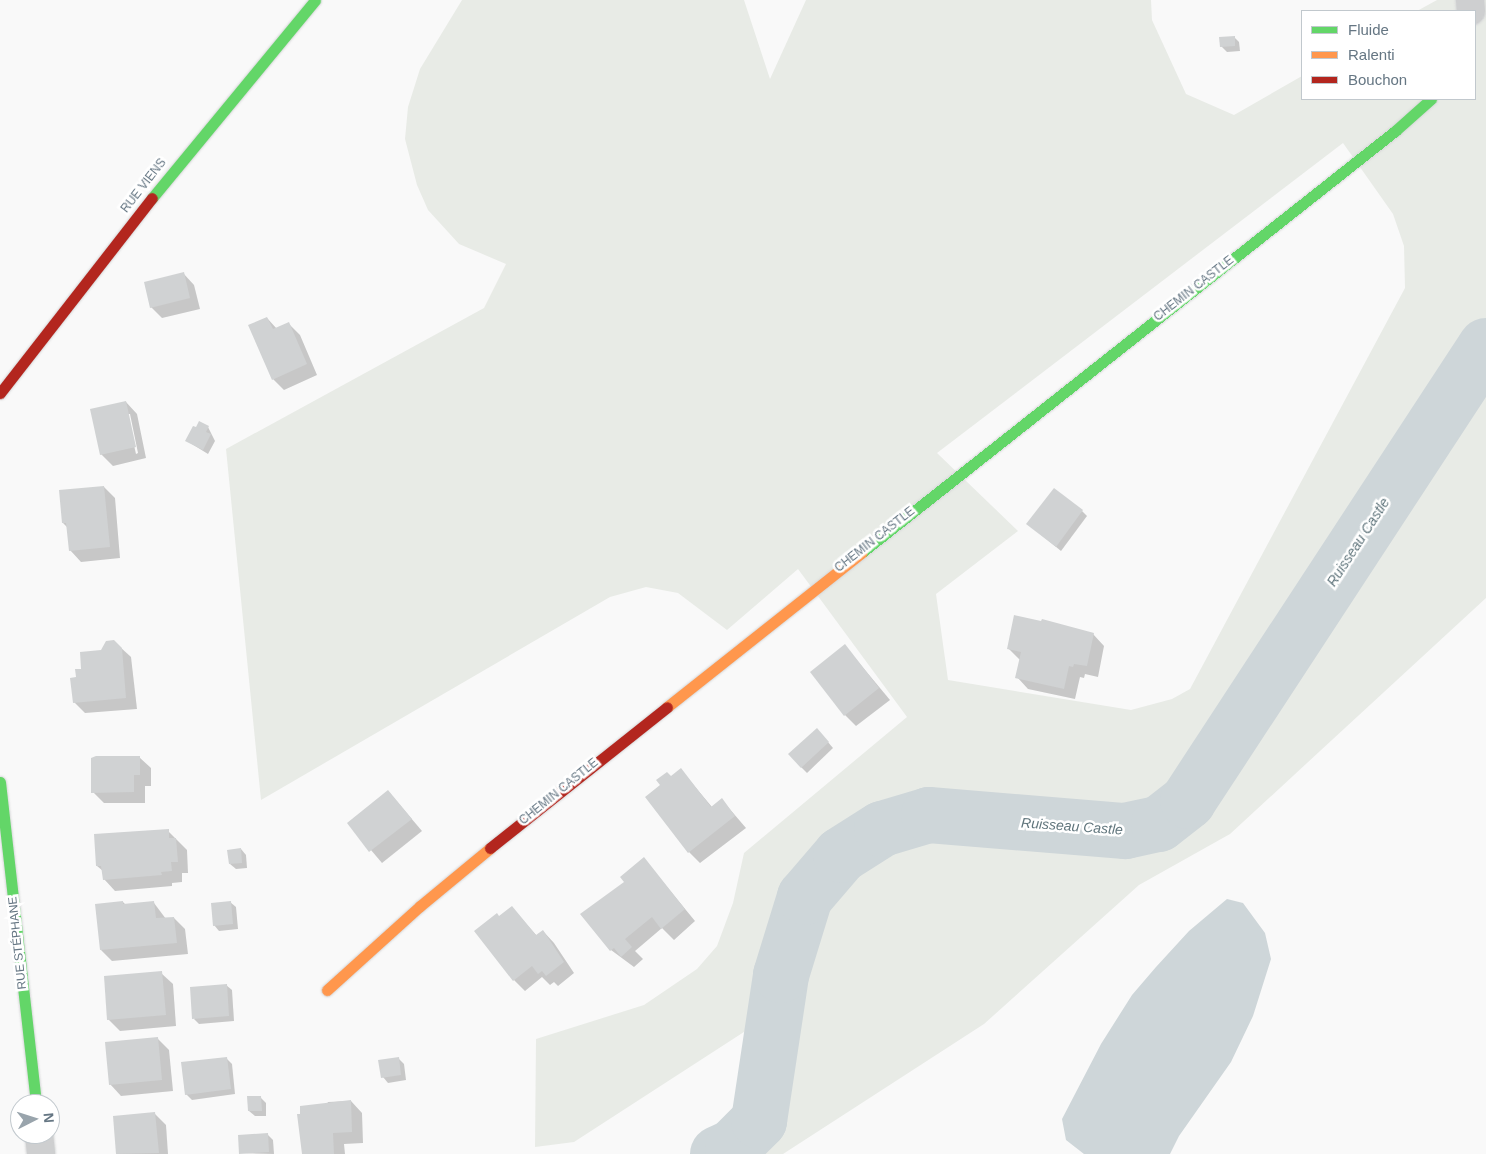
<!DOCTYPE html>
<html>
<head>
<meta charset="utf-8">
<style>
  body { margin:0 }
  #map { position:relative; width:1486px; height:1154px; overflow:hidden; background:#f9f9f9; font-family:Arial,sans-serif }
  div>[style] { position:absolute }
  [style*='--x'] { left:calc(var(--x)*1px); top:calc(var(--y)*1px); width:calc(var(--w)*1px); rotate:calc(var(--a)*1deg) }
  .green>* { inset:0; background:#e8ebe6 }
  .water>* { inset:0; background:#ced6d9 }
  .shadow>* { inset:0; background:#0003 }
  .river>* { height:56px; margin:-28px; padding:0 28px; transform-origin:28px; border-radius:28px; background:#ced6d9 }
  .building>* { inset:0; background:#d0d2d3 }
  .roads { filter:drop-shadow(0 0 1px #d5d6d7) drop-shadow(0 0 1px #d5d6d7) }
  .street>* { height:28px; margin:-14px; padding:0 14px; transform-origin:14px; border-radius:14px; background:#cecfd0 }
  .fast>* { height:11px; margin:-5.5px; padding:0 5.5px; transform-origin:5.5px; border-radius:5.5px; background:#63d668 }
  .slow>* { height:11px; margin:-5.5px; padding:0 5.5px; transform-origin:5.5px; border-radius:5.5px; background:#ff974d }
  .jam>* { height:11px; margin:-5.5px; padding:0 5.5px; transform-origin:5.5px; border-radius:5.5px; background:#b3261e }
  span { translate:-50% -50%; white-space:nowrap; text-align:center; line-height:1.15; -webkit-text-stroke:5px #fff; paint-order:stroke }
  .street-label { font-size:12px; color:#657683 }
  .water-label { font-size:14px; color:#60757c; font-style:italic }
  .legend { position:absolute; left:1301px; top:10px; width:175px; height:90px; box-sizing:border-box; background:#fff; border:1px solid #c1c8cd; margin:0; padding:6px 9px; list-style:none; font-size:15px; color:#657683 }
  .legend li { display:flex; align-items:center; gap:10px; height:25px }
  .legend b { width:25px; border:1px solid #c1c8cd }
  .north { position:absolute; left:10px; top:1094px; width:50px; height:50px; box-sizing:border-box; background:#fff; border:1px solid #c1c8cd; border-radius:50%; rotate:85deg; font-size:14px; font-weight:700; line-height:20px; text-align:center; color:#657683 }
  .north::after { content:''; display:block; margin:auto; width:18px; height:22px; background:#99a4ac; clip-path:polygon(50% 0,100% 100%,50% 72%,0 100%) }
</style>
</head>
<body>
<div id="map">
  <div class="green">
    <i style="clip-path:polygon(evenodd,462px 0,744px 0,770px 79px,806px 0,1151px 0,1152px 20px,1186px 94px,1234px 115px,1302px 76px,1302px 99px,1475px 99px,1475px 11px,1417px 11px,1437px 0,1486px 0,1486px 598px,1230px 834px,1139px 885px,984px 1024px,783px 1154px,718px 1154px,733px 1147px,759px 1121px,775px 1012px,574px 1142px,535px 1147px,536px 1039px,644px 1005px,697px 969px,717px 946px,733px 903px,744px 853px,907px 717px,798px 569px,727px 630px,678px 593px,646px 587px,610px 597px,261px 800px,226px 449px,484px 308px,506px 264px,459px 244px,428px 210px,417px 185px,405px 139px,408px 107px,420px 69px,462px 0,1343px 143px,1393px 214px,1404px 246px,1405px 288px,1190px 689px,1172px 699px,1131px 710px,948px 680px,936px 594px,1018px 531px,937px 453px,1343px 143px)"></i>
  </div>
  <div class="water">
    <i style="clip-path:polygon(1227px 899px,1243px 903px,1265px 933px,1271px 959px,1253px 1016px,1231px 1062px,1179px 1136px,1170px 1154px,1084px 1154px,1066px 1140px,1062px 1119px,1101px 1044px,1132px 995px,1156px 967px,1189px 931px)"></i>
  </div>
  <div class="shadow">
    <i style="clip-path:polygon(1234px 37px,1239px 42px,1240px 51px,1227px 52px,1221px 46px)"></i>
    <i style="clip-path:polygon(183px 273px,194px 285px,200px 309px,162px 318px,151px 307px)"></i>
    <i style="clip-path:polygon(267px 318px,277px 329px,289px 324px,300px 335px,317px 375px,284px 390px,273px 379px)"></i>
    <i style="clip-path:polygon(evenodd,126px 402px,137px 414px,146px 458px,113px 466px,101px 454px,126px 402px,127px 414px,130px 414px,138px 453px,136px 454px,127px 414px)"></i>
    <i style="clip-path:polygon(208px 427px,215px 441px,208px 454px,187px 441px)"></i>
    <i style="clip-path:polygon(104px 487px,115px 498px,120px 558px,81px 562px,70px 550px,68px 528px,63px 523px)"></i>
    <i style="clip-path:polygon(1082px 511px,1087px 516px,1061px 551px,1028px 524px)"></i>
    <i style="clip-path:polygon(1093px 634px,1104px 646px,1098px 677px,1085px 674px,1084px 678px,1080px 677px,1075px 699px,1028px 689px,1017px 677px,1020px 660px,1008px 648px)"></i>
    <i style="clip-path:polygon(119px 646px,131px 657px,137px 709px,85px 713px,74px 702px,77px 679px,82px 670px)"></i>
    <i style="clip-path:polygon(845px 646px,890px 700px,856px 726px,845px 715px)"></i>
    <i style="clip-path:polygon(822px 735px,833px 748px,807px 773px,801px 767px)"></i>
    <i style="clip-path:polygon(139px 757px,151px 768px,151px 786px,145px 786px,145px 803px,104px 803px,93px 792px)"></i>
    <i style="clip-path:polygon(681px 770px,712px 807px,722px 800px,746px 828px,700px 863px,689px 852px,661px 785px)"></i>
    <i style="clip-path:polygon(388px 791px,422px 831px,382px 863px,348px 823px)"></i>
    <i style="clip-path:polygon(168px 831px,187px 850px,188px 873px,182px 873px,182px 882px,172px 883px,172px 886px,115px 891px,104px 879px,103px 871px,97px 866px)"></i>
    <i style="clip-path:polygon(241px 849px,246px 855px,247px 868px,236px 869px,230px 864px)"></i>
    <i style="clip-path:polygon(644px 859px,695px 921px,674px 940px,662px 928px,635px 951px,643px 959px,634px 967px,611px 950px,582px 915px,626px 882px)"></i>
    <i style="clip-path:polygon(123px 902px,126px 905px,154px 903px,166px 919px,174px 918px,185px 929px,188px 954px,112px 961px,101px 950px)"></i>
    <i style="clip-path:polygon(230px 902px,236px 907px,238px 929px,219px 931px,214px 925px)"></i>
    <i style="clip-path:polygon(512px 908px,537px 936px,543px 931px,554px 943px,574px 973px,558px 986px,554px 982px,550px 985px,542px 977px,525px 991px,514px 980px,500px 918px)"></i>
    <i style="clip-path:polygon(161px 973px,173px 984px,176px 1026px,120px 1031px,108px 1019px)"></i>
    <i style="clip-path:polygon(226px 985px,232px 990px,234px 1021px,199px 1024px,194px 1019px)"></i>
    <i style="clip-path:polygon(158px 1039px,169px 1050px,173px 1091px,121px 1096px,110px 1084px)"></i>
    <i style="clip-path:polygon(226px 1058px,232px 1064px,235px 1094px,192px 1100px,186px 1094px)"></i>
    <i style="clip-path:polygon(398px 1058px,404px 1064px,406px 1080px,388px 1083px,383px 1077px)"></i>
    <i style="clip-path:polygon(260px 1097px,266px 1103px,266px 1116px,255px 1116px,249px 1111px)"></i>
    <i style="clip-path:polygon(351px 1101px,362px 1113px,363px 1143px,344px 1144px,345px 1154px,303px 1154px,328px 1102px)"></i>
    <i style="clip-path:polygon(155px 1114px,166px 1125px,168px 1154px,117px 1154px,114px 1117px)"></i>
    <i style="clip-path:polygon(268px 1135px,273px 1140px,274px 1154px,241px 1153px)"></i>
  </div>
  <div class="river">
    <i style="--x:718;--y:1154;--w:17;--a:-25"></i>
    <i style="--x:733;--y:1147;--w:37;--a:-45"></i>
    <i style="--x:759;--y:1121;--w:148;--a:-81.4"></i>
    <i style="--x:781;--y:975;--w:82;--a:-72.9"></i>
    <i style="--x:805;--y:897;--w:55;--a:-49.4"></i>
    <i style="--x:841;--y:855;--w:49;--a:-32.4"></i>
    <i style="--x:882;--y:829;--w:49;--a:-16.6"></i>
    <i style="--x:929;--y:815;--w:197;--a:4.7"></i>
    <i style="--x:1125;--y:831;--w:35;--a:-12"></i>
    <i style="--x:1159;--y:824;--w:37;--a:-38"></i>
    <i style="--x:1188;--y:801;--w:544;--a:-56.78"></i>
  </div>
  <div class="building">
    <i style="clip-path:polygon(1235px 36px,1235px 46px,1220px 47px,1219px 37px)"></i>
    <i style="clip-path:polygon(184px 272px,190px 298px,150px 308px,144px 282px)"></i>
    <i style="clip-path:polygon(267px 317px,273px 329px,289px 322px,307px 364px,272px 380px,248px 325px)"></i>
    <i style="clip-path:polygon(126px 401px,136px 447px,100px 455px,90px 409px)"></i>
    <i style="clip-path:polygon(199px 421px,209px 426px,206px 432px,211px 434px,203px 450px,185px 441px,193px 426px,196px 427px)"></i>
    <i style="clip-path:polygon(104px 486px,110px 547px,69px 551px,66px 523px,62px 523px,59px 490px)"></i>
    <i style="clip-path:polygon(1054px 488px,1083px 510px,1056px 547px,1026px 524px)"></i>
    <i style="clip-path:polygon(1014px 615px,1041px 621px,1042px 619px,1094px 633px,1087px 666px,1074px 664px,1073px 667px,1069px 666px,1064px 689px,1015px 678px,1021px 652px,1007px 649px)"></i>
    <i style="clip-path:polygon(114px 640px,122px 648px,126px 698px,73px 703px,70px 678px,76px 677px,75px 669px,81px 669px,80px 652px,101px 650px,106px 641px)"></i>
    <i style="clip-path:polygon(845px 644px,879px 688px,844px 716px,810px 672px)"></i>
    <i style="clip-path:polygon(817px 728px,829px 742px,801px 768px,788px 754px)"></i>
    <i style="clip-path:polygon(96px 756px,140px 756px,140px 775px,134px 775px,134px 792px,91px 793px,91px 758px)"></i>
    <i style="clip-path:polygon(681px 768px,711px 807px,722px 798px,735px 816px,688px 853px,645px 797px,660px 785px,656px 780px,667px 772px,671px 776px)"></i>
    <i style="clip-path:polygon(388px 790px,412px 819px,369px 852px,347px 823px)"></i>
    <i style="clip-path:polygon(169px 829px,169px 838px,176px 838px,178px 862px,171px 862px,172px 871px,161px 872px,162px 875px,103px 880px,101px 866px,96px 866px,94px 834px)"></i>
    <i style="clip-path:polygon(241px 848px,242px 863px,229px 864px,227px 850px)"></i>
    <i style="clip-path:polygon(644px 857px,685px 909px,661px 929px,652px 917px,625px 939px,632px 947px,621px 957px,614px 948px,610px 951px,580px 914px,624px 882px,620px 877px)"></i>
    <i style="clip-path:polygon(123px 901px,123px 904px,154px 901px,156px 918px,174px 917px,177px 943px,100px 950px,95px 904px)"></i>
    <i style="clip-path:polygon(231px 901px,233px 924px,213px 926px,211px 903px)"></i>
    <i style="clip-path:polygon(512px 906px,536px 935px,543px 930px,564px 962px,546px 976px,542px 971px,538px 974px,532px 966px,513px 981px,474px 931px,497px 913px,499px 916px)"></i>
    <i style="clip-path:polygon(162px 971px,166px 1015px,107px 1020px,104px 976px)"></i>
    <i style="clip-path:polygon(227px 984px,229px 1016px,192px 1019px,190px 987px)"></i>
    <i style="clip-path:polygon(158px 1037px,162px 1080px,109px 1085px,105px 1042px)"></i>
    <i style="clip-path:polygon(227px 1057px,231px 1089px,185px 1095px,181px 1062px)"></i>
    <i style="clip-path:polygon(399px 1057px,401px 1075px,381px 1078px,378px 1060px)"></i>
    <i style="clip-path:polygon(247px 1096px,261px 1096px,262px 1111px,248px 1111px)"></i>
    <i style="clip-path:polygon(351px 1100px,352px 1132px,333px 1133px,334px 1154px,302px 1154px,297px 1114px,300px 1114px,300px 1106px)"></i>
    <i style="clip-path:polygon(155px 1112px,159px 1153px,116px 1154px,113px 1116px)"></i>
    <i style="clip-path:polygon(268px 1133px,269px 1152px,239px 1154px,238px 1135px)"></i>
  </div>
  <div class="roads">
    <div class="street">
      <i style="--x:1470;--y:0;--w:11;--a:85"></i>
      <i style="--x:39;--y:1134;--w:20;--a:84"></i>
    </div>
    <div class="fast">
      <i style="--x:152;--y:198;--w:256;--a:-50.5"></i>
      <i style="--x:861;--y:553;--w:681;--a:-38.32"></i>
      <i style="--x:1395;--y:131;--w:48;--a:-41.6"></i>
      <i style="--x:0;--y:782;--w:324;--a:83.6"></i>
    </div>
    <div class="slow">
      <i style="--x:667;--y:707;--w:248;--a:-38.4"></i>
      <i style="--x:327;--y:990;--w:125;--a:-42.1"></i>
      <i style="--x:420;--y:906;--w:91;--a:-39.6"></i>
    </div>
    <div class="jam">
      <i style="--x:0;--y:393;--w:247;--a:-52.1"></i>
      <i style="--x:490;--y:848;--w:226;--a:-38.5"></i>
    </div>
  </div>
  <div class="street-label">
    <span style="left:144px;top:186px;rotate:-52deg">RUE VIENS</span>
    <span style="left:1194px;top:289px;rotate:-38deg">CHEMIN CASTLE</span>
    <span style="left:875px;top:540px;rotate:-38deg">CHEMIN CASTLE</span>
    <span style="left:559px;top:792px;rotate:-39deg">CHEMIN CASTLE</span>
    <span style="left:18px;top:943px;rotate:-96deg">RUE STÉPHANE</span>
  </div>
  <div class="water-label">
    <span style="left:1358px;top:542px;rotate:-57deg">Ruisseau Castle</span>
    <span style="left:1072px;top:826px;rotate:4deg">Ruisseau Castle</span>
  </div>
  <ul class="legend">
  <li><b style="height:6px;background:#63d668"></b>Fluide</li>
  <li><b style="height:6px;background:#ff974d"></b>Ralenti</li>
  <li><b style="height:6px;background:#b3261e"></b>Bouchon</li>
  </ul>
  <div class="north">N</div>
</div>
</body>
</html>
